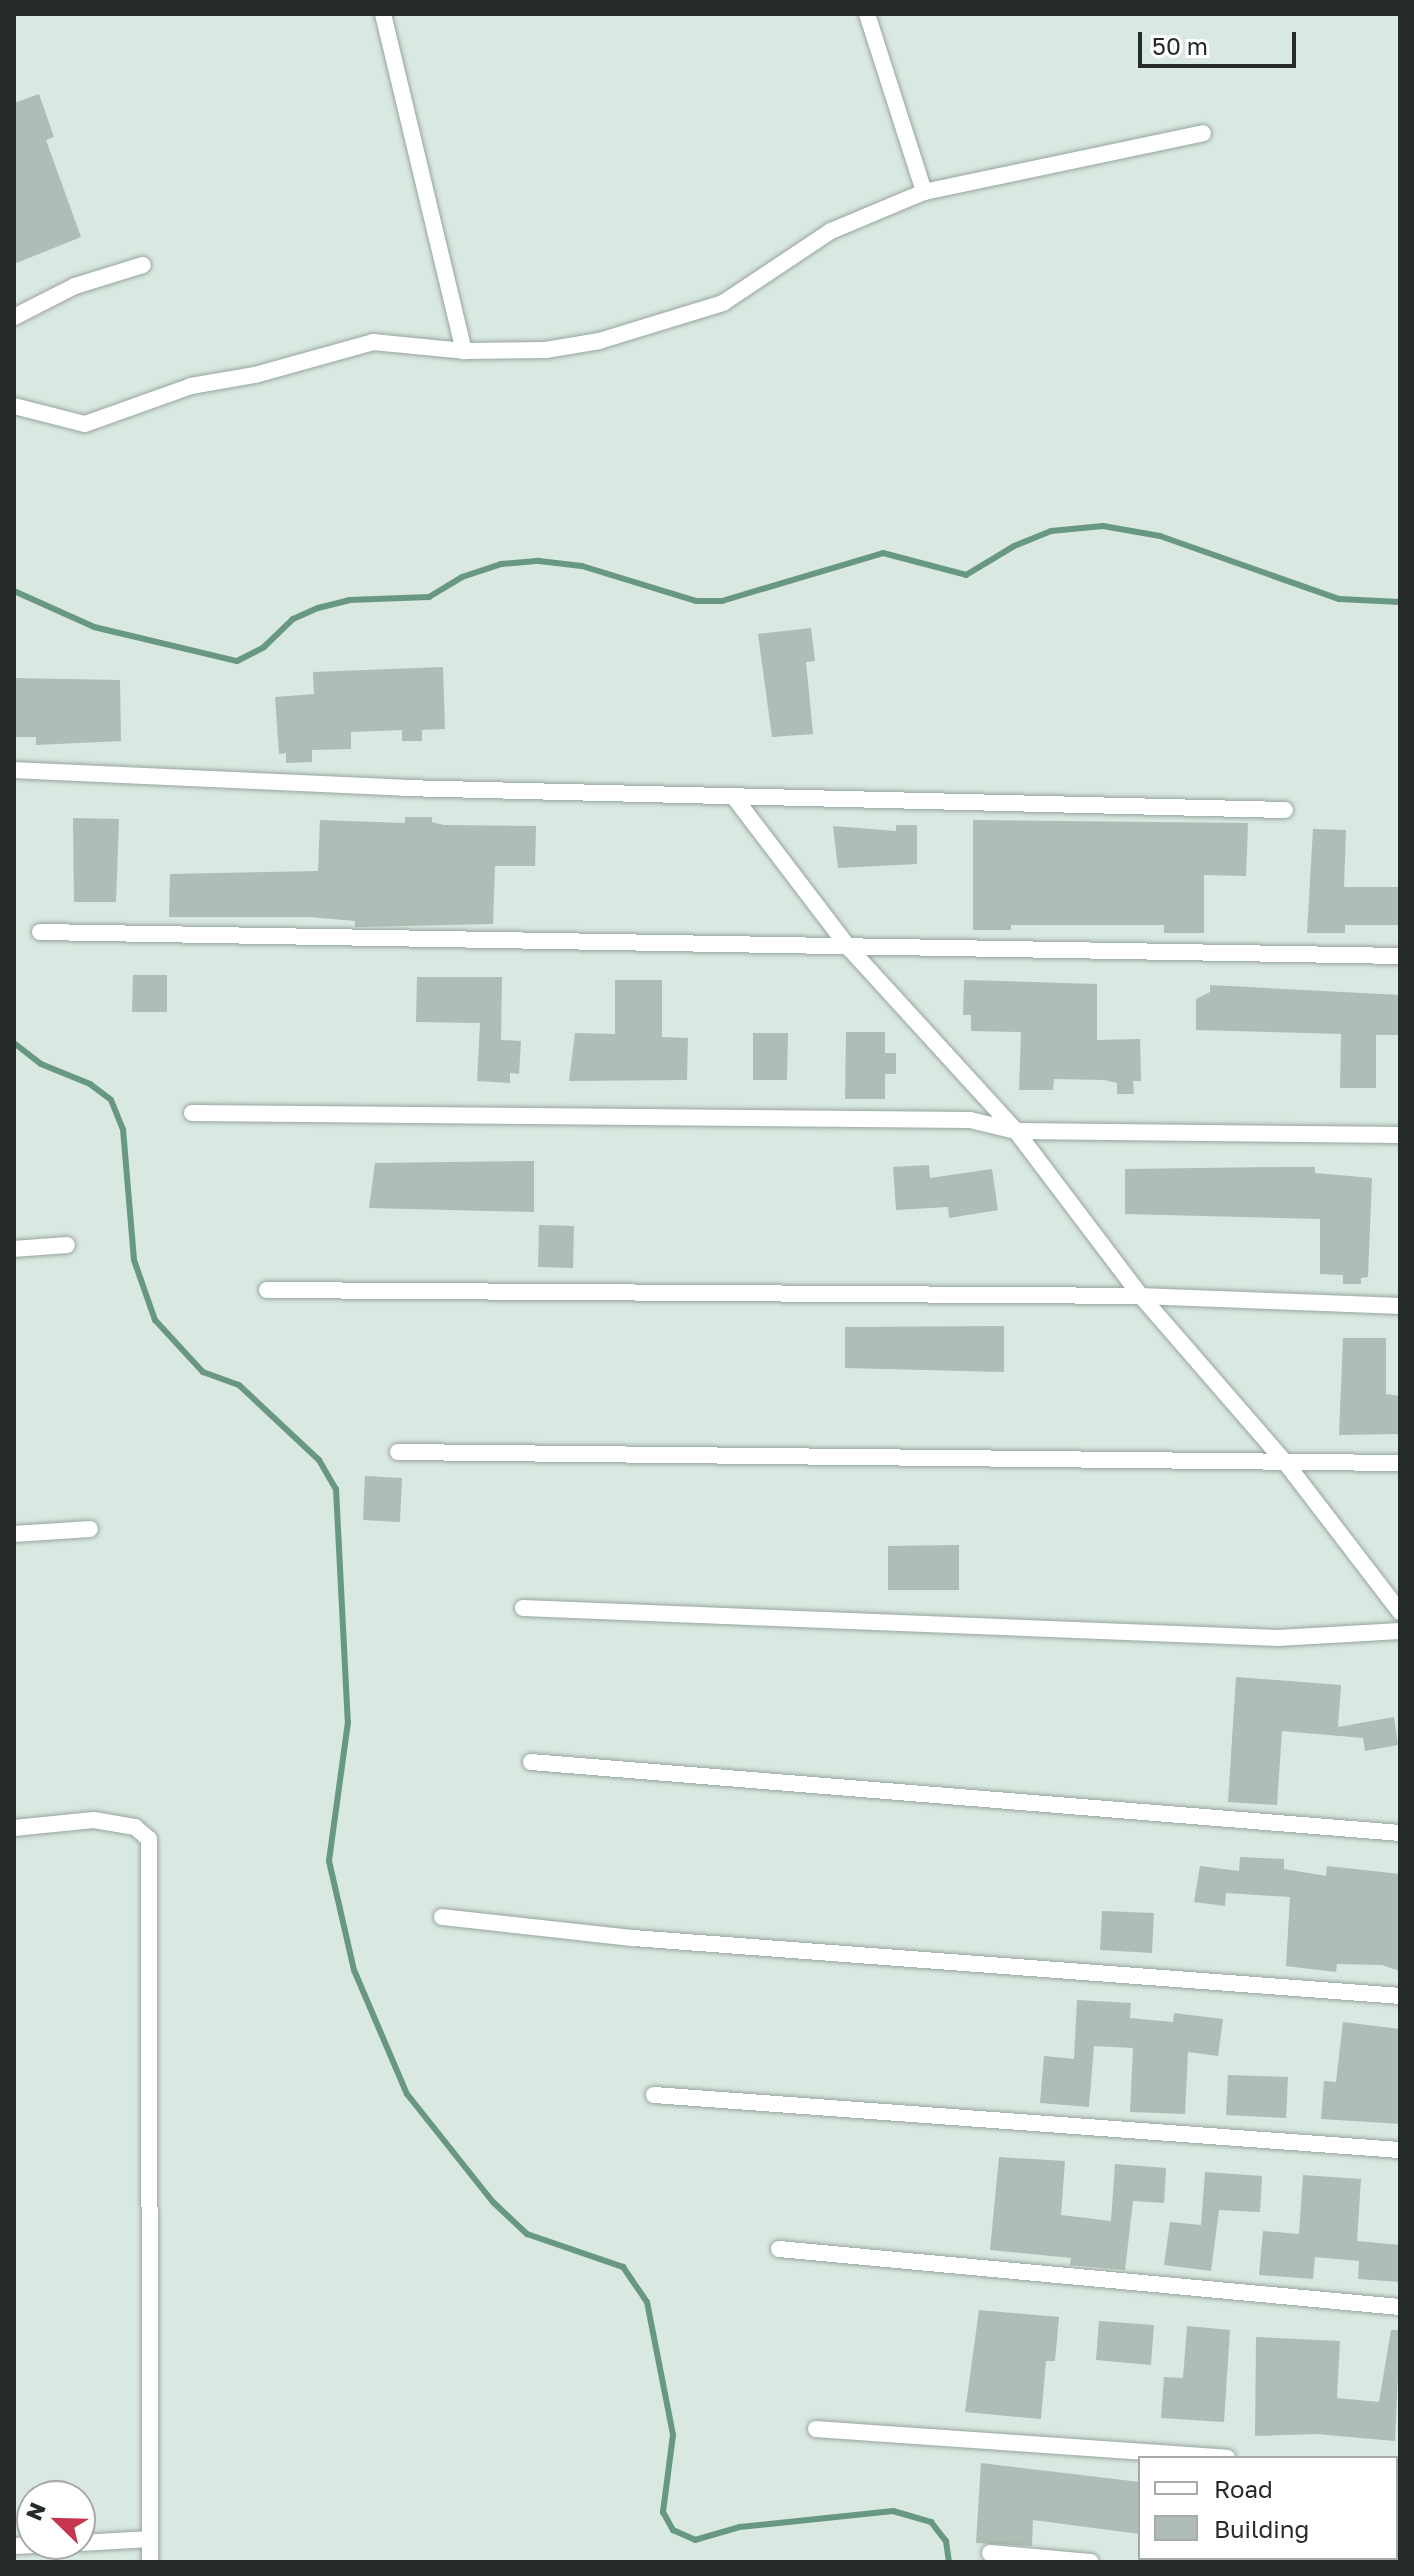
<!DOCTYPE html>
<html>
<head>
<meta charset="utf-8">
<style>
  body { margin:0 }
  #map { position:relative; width:1414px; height:2576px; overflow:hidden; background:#d9e8e0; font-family:"Golos Text",sans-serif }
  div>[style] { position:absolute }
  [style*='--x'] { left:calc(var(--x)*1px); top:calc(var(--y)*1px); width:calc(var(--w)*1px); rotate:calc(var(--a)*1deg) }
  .stream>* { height:6px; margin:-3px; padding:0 3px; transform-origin:3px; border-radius:3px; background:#689883 }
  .building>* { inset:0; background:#aebdb5 }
  .roads { filter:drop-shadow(0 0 2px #97a59e) drop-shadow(0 0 2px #97a59e) }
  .street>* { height:16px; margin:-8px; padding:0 8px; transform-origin:8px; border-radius:8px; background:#fff }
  span { translate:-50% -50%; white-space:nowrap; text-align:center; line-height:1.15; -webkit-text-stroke:6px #fff; paint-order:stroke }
  .frame { position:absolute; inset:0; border:16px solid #252b28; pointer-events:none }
  .legend { position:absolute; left:1138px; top:2456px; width:260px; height:104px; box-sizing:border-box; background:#fff; border:2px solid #a8aaa9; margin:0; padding:10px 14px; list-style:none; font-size:24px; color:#252b28 }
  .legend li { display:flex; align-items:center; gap:16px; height:40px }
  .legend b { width:40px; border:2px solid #a8aaa9 }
  .north { position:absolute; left:16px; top:2480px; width:80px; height:80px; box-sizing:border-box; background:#fff; border:2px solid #a8aaa9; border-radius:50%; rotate:293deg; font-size:22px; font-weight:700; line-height:32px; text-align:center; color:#252b28 }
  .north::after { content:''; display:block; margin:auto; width:28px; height:36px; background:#c63650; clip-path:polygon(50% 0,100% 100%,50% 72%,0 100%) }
  .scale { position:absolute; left:1138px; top:32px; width:158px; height:36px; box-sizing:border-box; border:4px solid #252b28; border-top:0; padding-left:10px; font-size:24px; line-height:28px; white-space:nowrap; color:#252b28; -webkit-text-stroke:6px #fff; paint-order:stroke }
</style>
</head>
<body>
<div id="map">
  <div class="stream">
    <i style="--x:14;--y:591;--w:88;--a:24.2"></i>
    <i style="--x:94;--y:627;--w:147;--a:13.4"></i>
    <i style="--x:237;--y:661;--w:30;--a:-27"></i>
    <i style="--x:264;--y:647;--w:40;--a:-44"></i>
    <i style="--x:293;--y:619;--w:27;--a:-24"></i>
    <i style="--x:318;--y:608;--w:32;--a:-14"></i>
    <i style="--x:349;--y:600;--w:80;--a:-2.1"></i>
    <i style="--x:429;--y:597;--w:39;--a:-31"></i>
    <i style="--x:462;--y:577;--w:41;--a:-18.4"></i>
    <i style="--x:501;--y:564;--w:38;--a:-5"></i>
    <i style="--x:539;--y:561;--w:43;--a:6.6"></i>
    <i style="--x:582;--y:566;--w:119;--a:17.1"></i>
    <i style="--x:696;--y:601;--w:26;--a:0"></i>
    <i style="--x:722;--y:601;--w:168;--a:-16.6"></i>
    <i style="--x:883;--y:553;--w:86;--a:14.8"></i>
    <i style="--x:966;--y:575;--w:56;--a:-31.1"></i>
    <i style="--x:1014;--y:546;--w:40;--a:-22"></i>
    <i style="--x:1051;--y:531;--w:52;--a:-5.5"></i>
    <i style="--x:1103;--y:526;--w:58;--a:10"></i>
    <i style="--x:1160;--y:536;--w:190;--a:19.4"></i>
    <i style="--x:1339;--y:599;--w:61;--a:2.8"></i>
    <i style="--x:14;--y:1043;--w:34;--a:38"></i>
    <i style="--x:41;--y:1064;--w:53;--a:22.2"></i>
    <i style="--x:90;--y:1084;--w:26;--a:37"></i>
    <i style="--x:111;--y:1100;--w:31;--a:68"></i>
    <i style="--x:123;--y:1129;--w:131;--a:85.2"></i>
    <i style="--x:134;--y:1260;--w:64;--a:70.7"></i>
    <i style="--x:155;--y:1320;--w:71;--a:47.3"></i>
    <i style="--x:203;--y:1372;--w:38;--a:20"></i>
    <i style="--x:239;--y:1385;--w:110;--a:43.2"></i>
    <i style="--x:319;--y:1460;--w:34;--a:60"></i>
    <i style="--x:336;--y:1489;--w:233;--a:87.1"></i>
    <i style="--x:348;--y:1722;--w:140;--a:97.8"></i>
    <i style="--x:329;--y:1861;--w:112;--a:77.1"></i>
    <i style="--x:354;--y:1970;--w:135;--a:66.9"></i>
    <i style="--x:407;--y:2094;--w:138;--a:51.5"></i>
    <i style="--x:493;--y:2202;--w:47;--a:43.3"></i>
    <i style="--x:527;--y:2234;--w:102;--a:19"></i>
    <i style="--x:623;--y:2267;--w:42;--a:55.6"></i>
    <i style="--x:647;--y:2302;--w:136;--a:78.9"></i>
    <i style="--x:673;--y:2435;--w:78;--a:97.4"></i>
    <i style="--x:663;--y:2512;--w:21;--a:61"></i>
    <i style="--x:673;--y:2530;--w:24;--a:24"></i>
    <i style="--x:695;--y:2540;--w:47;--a:-16.1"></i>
    <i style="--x:740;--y:2527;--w:154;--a:-6"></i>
    <i style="--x:893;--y:2511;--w:40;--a:16"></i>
    <i style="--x:931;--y:2522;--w:24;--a:52"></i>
    <i style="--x:946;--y:2541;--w:21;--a:82"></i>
  </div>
  <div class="building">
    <i style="clip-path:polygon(39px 94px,54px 137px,46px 140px,81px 237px,14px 264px,14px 103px)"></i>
    <i style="clip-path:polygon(811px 628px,815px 661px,806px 662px,813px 734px,772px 737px,758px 634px)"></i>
    <i style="clip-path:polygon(443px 667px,445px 729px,422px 730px,422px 741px,402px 741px,402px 730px,351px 732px,351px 749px,312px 750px,312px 762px,286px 763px,286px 753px,279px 754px,275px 697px,314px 694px,313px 672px)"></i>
    <i style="clip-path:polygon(14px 678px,120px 680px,121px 741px,36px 745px,36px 737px,14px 737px)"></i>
    <i style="clip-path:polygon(405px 817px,432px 817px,432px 822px,444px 825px,536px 826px,535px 866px,495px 866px,493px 924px,355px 927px,355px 921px,310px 917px,169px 917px,170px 874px,318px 871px,320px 820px,405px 823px)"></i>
    <i style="clip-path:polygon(73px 818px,119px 819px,116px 902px,74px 902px)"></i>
    <i style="clip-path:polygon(973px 820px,1248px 823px,1246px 876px,1204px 875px,1204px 933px,1164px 933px,1164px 925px,1011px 925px,1011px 930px,973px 930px)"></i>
    <i style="clip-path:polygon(896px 825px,917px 825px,917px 864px,838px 868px,833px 826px,896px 831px)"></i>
    <i style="clip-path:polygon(1313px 829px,1346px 830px,1344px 887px,1400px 887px,1400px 925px,1345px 925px,1345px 933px,1307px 933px)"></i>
    <i style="clip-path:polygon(133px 975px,167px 975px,167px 1012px,132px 1012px)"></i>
    <i style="clip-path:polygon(417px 977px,502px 977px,501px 1040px,521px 1041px,519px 1074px,510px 1073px,510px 1083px,477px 1081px,480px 1023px,416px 1022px)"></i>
    <i style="clip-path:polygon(615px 980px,662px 980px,662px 1037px,688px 1038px,687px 1080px,569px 1081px,575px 1033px,615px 1034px)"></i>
    <i style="clip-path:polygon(964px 980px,1097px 984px,1097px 1040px,1140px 1039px,1141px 1081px,1133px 1081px,1134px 1094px,1117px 1094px,1117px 1083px,1104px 1080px,1054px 1079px,1053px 1090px,1019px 1090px,1021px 1032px,971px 1031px,971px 1015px,963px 1015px)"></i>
    <i style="clip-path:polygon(1210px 985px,1400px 995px,1400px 1035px,1376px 1035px,1376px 1088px,1340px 1088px,1341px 1034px,1196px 1030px,1196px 999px,1210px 992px)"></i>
    <i style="clip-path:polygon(846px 1032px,885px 1032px,885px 1053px,896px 1053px,896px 1074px,885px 1074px,885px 1099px,845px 1099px)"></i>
    <i style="clip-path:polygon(753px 1033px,788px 1033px,787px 1080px,753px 1080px)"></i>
    <i style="clip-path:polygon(534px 1161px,534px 1212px,369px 1208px,375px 1163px)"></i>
    <i style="clip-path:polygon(929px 1165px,930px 1178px,992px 1169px,998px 1210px,949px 1218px,948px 1207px,896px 1210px,893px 1167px)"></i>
    <i style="clip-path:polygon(1280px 1167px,1315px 1167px,1315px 1173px,1372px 1178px,1368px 1277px,1361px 1278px,1361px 1284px,1343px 1284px,1343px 1275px,1320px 1274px,1320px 1219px,1125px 1214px,1125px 1169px)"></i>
    <i style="clip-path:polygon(539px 1225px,574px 1226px,573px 1268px,538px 1267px)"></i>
    <i style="clip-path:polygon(1004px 1326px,1004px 1372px,845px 1368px,845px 1327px)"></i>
    <i style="clip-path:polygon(1343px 1338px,1386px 1338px,1386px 1394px,1400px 1396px,1400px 1434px,1339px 1435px)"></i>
    <i style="clip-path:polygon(365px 1476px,402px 1478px,400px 1522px,363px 1520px)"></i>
    <i style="clip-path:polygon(959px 1545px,959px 1590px,888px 1590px,888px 1546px)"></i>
    <i style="clip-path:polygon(1236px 1677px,1341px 1685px,1338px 1727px,1394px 1717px,1398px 1745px,1365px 1751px,1363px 1738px,1282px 1731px,1277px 1805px,1228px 1802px)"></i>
    <i style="clip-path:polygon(1240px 1857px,1284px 1859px,1284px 1869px,1326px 1876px,1327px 1866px,1400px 1874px,1400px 1971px,1382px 1965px,1337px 1964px,1336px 1972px,1286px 1966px,1290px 1897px,1226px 1893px,1225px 1906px,1194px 1902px,1200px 1866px,1239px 1871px)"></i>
    <i style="clip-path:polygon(1102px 1911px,1154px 1913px,1152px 1953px,1100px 1950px)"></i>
    <i style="clip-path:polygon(1077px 2000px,1131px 2003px,1130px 2018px,1173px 2022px,1174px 2013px,1223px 2019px,1218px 2056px,1188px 2052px,1185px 2114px,1130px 2112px,1133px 2048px,1094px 2046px,1089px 2107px,1040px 2103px,1044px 2056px,1074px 2059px)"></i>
    <i style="clip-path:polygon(1343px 2022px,1400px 2029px,1400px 2124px,1321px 2119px,1324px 2081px,1336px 2082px)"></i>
    <i style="clip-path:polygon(1228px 2075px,1288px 2077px,1286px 2118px,1226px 2115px)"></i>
    <i style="clip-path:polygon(999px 2157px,1065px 2161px,1061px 2215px,1111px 2221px,1115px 2164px,1166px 2168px,1164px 2203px,1133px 2201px,1125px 2270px,1070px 2265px,1071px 2258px,990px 2250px)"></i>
    <i style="clip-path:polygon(1205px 2172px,1262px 2176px,1260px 2212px,1219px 2210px,1211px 2271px,1164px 2265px,1170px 2222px,1201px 2225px)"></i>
    <i style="clip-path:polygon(1303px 2175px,1361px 2179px,1357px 2241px,1400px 2245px,1400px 2282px,1358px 2279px,1359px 2261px,1315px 2257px,1313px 2279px,1259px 2275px,1263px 2231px,1299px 2234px)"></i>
    <i style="clip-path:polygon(979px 2310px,1059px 2317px,1055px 2361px,1046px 2361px,1041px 2419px,965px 2412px)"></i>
    <i style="clip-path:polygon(1099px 2321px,1154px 2325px,1151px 2365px,1096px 2360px)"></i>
    <i style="clip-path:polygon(1187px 2326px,1230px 2330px,1224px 2422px,1161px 2418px,1164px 2377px,1183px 2378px)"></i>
    <i style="clip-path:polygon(1391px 2330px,1400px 2330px,1395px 2441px,1316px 2434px,1255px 2436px,1256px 2337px,1340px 2341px,1337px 2398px,1379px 2402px)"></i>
    <i style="clip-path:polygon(981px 2463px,1140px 2482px,1140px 2534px,1033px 2520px,1032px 2546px,976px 2543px)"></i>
  </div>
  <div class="roads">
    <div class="street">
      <i style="--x:383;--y:14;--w:347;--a:76.5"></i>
      <i style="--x:867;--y:14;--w:187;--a:72.2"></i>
      <i style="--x:14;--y:317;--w:68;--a:-26.9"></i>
      <i style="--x:75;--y:286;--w:71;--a:-17.2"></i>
      <i style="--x:14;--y:406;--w:73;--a:14.2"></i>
      <i style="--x:85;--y:424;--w:113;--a:-19.7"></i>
      <i style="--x:191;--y:386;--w:65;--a:-9.8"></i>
      <i style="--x:255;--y:375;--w:123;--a:-15.6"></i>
      <i style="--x:373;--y:342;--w:91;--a:5.6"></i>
      <i style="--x:464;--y:351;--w:82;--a:-0.7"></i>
      <i style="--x:546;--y:350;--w:54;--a:-9.6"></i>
      <i style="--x:599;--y:341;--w:130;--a:-17"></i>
      <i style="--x:723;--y:303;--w:130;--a:-33.7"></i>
      <i style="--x:831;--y:231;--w:101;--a:-22.8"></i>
      <i style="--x:924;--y:192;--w:285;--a:-11.9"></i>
      <i style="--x:14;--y:770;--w:389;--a:2.6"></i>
      <i style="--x:403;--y:788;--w:882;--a:1.43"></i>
      <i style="--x:734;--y:797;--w:191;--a:52.7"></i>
      <i style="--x:850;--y:949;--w:246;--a:47.6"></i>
      <i style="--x:1016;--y:1131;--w:207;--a:52.9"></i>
      <i style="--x:1141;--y:1296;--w:220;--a:49.1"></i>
      <i style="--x:1285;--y:1462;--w:189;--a:52.5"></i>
      <i style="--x:40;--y:932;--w:1360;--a:1.01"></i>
      <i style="--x:192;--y:1113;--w:778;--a:0.52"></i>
      <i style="--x:970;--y:1120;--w:47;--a:13.4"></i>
      <i style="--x:1016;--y:1131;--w:384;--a:0.6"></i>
      <i style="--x:14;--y:1249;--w:53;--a:-4.3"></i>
      <i style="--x:267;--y:1290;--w:874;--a:0.39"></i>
      <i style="--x:1141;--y:1296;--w:259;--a:2.2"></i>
      <i style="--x:398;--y:1452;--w:1002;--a:0.63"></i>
      <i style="--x:14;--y:1534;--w:76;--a:-3.8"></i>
      <i style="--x:523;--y:1608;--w:756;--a:2.28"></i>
      <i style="--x:1278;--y:1638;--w:122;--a:-3.3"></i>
      <i style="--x:531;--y:1762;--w:872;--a:4.67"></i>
      <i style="--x:14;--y:1828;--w:80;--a:-5.7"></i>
      <i style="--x:94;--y:1820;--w:42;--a:9.7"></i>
      <i style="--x:135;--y:1827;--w:18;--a:41"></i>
      <i style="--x:149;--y:1839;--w:723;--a:89.92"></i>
      <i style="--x:442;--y:1917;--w:192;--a:6.3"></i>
      <i style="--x:633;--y:1938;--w:769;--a:4.32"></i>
      <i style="--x:654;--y:2095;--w:748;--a:4.22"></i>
      <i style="--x:779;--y:2249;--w:624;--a:5.34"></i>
      <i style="--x:816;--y:2429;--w:412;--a:4"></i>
      <i style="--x:1396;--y:2470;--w:4;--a:0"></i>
      <i style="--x:80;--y:2543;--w:70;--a:-3.3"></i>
      <i style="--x:14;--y:2546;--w:35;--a:-3"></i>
      <i style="--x:990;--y:2553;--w:101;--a:5.1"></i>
    </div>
  </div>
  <div class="frame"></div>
  <ul class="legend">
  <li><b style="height:10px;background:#fff"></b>Road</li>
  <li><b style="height:22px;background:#aebdb5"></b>Building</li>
  </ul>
  <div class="north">N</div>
  <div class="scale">50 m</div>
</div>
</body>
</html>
